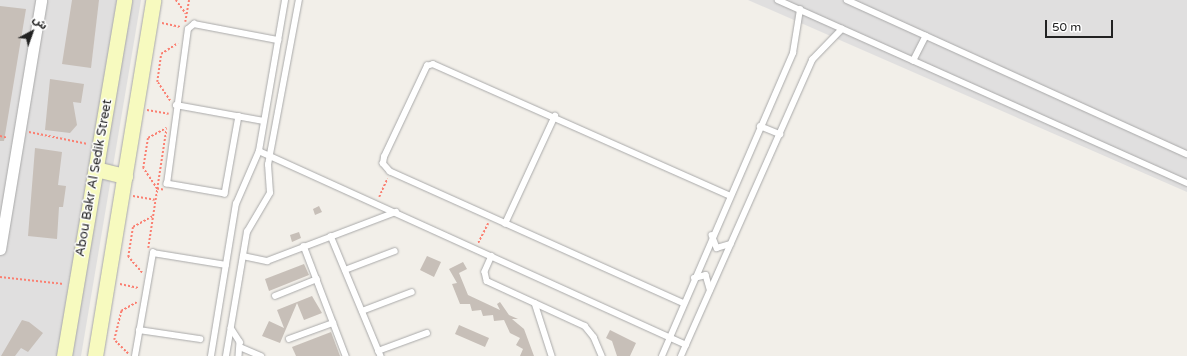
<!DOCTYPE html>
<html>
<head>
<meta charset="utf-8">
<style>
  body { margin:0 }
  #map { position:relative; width:1187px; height:356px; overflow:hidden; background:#f2efe9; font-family:"Varela Round","Noto Sans Arabic",sans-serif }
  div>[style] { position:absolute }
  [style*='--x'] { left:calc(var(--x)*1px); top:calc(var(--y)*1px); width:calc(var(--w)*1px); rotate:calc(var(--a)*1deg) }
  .residential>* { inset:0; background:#e0dfdf }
  .building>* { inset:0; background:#c7bfb8 }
  .path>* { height:1.5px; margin-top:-0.75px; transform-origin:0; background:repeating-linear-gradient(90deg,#fa8072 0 2px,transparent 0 4px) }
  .roads { filter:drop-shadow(0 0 1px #a9a9a9) drop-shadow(0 0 1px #a9a9a9) }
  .service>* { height:5.5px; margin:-2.75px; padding:0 2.75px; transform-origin:2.75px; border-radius:2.75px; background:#fff }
  .minor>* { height:11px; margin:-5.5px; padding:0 5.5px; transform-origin:5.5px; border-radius:5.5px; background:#fff }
  .secondary>* { height:15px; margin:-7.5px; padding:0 7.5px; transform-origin:7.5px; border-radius:7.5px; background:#f7fabf }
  span { translate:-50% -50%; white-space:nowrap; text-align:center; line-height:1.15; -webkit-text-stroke:3px #fff; paint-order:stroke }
  .street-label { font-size:13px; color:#222 }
  .north { position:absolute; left:12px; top:12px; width:40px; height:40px; -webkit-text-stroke:3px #fff; paint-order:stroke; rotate:41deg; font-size:11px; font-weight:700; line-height:16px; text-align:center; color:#222 }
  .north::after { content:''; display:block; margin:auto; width:14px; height:18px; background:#222; clip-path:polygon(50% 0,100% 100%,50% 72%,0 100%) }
  .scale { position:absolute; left:1045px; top:20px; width:68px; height:18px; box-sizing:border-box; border:2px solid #222; border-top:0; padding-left:5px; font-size:12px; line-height:14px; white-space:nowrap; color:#222; -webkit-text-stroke:3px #fff; paint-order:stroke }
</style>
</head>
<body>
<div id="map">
  <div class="residential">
    <i style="clip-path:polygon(0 0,141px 0,81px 356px,0 356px)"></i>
    <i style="clip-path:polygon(748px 0,1187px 0,1187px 192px)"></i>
  </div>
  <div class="building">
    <i style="clip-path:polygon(72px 0,99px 0,91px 68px,62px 64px)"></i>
    <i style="clip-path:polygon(0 6px,26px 9px,4px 141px,0 141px)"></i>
    <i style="clip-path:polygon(50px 79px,84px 84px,81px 103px,73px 102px,77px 125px,70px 133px,45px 130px)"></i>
    <i style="clip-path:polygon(35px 148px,62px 152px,58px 185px,66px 186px,63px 207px,59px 207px,57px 239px,28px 236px)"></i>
    <i style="clip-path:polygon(319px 206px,322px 212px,315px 215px,313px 209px)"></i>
    <i style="clip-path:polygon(299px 232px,301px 238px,292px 242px,290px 235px)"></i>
    <i style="clip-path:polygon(427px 256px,441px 262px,434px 277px,420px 270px)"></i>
    <i style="clip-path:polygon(463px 262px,467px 269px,459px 273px,468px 295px,500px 310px,497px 304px,500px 302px,509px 315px,518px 319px,512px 319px,524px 329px,534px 356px,520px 356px,523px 349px,516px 345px,520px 338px,510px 333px,504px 320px,494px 321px,493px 315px,483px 316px,481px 310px,472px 311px,470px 304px,460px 304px,452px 284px,457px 283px,449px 269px)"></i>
    <i style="clip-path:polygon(304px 264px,309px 275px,269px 291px,265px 279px)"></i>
    <i style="clip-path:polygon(312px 296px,322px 313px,304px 320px,297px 303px,280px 343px,262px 336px,269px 321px,284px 328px,277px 310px)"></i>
    <i style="clip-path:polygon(22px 320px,29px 322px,43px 333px,28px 352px,21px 348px,15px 356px,1px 356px)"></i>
    <i style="clip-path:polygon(459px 325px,489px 338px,485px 347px,455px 334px)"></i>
    <i style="clip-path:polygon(610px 330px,636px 343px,630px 356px,617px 356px,612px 341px,606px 338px)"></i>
    <i style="clip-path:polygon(331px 332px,340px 356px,296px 356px,292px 347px)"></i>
  </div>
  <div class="path">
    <i style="--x:176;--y:0;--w:17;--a:54"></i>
    <i style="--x:185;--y:22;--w:22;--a:-80"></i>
    <i style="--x:162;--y:23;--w:19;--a:12"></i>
    <i style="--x:170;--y:101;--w:23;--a:-124"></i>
    <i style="--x:157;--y:82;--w:28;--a:-82"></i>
    <i style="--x:161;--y:54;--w:20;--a:-33"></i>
    <i style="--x:147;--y:110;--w:22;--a:10"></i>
    <i style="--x:29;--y:132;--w:60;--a:11.5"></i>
    <i style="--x:0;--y:136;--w:8;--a:14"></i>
    <i style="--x:163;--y:190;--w:6;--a:-171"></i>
    <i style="--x:157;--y:189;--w:60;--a:-81.3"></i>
    <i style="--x:133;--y:196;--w:22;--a:10"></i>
    <i style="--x:379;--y:197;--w:20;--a:-66"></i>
    <i style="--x:478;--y:243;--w:22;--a:-63"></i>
    <i style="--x:148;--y:248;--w:60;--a:-81.3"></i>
    <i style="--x:157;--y:189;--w:25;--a:-124"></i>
    <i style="--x:143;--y:168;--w:30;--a:-81"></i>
    <i style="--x:148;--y:138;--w:21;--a:-29"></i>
    <i style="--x:142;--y:273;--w:21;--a:-131"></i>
    <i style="--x:128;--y:257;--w:30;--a:-81"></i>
    <i style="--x:133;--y:227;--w:23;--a:-29"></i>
    <i style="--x:0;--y:277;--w:64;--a:6.2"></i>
    <i style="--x:120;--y:284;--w:19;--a:12"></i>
    <i style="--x:128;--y:354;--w:20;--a:-135"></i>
    <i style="--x:114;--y:340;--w:30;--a:-76"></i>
    <i style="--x:121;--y:311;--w:18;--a:-29"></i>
  </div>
  <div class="roads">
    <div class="service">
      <i style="--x:778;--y:0;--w:448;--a:24.1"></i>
      <i style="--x:847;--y:0;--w:373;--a:24.4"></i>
      <i style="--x:913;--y:61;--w:28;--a:-63"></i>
      <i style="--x:176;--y:105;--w:89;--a:10.3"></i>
      <i style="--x:239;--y:116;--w:79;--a:100.2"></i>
      <i style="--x:225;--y:194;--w:59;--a:-170.2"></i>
      <i style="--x:167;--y:184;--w:156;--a:-82.3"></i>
      <i style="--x:188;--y:29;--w:8;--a:-40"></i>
      <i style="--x:194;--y:24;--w:86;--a:10.8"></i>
      <i style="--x:760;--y:126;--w:22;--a:22"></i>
      <i style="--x:259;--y:151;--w:469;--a:24.4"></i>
      <i style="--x:505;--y:224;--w:119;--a:-65.2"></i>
      <i style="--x:712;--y:235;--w:14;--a:69"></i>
      <i style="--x:717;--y:248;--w:14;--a:-17"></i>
      <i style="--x:331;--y:236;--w:130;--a:67.4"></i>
      <i style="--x:304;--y:246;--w:118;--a:69.1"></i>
      <i style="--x:243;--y:256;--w:25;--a:12"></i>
      <i style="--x:267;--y:261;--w:138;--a:-20.8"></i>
      <i style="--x:492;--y:256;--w:17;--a:114"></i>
      <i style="--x:485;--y:272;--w:9;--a:77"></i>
      <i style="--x:487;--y:281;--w:108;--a:24.7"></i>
      <i style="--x:585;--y:326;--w:14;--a:51"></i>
      <i style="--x:594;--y:337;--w:21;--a:67"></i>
      <i style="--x:345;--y:270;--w:53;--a:-20.8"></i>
      <i style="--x:694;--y:278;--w:12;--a:-14"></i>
      <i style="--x:706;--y:275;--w:15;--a:74"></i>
      <i style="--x:275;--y:296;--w:45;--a:-22"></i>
      <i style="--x:535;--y:303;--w:56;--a:72.2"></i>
      <i style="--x:682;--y:303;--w:320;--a:-155.8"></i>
      <i style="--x:390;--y:172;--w:11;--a:-131"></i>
      <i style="--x:383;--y:164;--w:7;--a:-82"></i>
      <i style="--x:384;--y:157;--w:101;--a:-64.7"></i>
      <i style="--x:427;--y:66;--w:6;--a:-18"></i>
      <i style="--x:433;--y:64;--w:324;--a:23.9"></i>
      <i style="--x:362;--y:311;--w:53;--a:-20.8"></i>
      <i style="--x:231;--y:328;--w:17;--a:57"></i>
      <i style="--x:240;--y:342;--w:14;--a:94"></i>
      <i style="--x:139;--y:330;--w:62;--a:8.4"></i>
      <i style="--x:289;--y:339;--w:47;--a:-20"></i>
      <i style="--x:240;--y:347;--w:23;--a:23"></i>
      <i style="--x:378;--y:351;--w:52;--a:-20.2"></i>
      <i style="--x:135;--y:356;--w:105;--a:-80.1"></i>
      <i style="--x:153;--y:253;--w:74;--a:9.3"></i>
      <i style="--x:211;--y:356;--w:154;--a:-80.7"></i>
      <i style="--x:236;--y:204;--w:58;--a:-66.5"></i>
      <i style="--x:259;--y:151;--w:153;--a:-80.2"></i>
      <i style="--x:226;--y:356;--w:126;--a:-80.4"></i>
      <i style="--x:247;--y:232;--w:45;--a:-59.5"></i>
      <i style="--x:270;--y:193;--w:28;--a:-94"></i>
      <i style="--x:268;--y:165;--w:168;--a:-79.4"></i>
      <i style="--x:662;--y:356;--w:330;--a:-66.6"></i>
      <i style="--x:793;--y:53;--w:44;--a:-80.8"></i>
      <i style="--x:681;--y:356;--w:324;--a:-66.1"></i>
      <i style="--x:812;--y:60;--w:43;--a:-45.9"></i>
    </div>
    <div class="minor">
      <i style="--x:0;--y:249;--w:252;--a:-80.6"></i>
    </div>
    <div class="secondary">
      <i style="--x:96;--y:169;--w:30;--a:14"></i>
      <i style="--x:64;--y:356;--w:361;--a:-80.4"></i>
      <i style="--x:95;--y:356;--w:361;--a:-80.7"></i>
    </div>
  </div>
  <div class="street-label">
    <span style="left:94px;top:178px;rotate:-80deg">Abou Bakr Al Sedik Street</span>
  </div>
  <div class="north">ش</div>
  <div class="scale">50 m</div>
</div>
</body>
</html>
